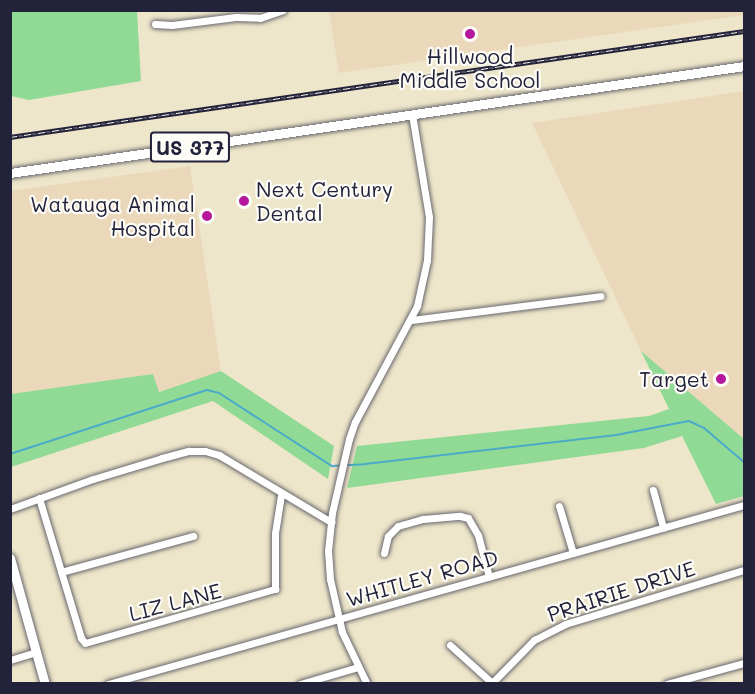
<!DOCTYPE html>
<html>
<head>
<meta charset="utf-8">
<style>
  body { margin:0 }
  #map { position:relative; width:755px; height:694px; overflow:hidden; background:#eee6ca; font-family:Mali,sans-serif }
  div>[style] { position:absolute }
  [style*='--x'] { left:calc(var(--x)*1px); top:calc(var(--y)*1px); width:calc(var(--w)*1px); rotate:calc(var(--a)*1deg) }
  .built>* { inset:0; background:#ebd8ba }
  .green>* { inset:0; background:#91da95 }
  .stream>* { height:2px; margin:-1px; padding:0 1px; transform-origin:1px; border-radius:1px; background:#4aabc9 }
  .roads { filter:drop-shadow(0 0 2px #69676d) drop-shadow(0 0 2px #69676d) }
  .minor>* { height:7px; margin:-3.5px; padding:0 3.5px; transform-origin:3.5px; border-radius:3.5px; background:#fff }
  .major>* { height:9px; margin:-4.5px; padding:0 4.5px; transform-origin:4.5px; border-radius:4.5px; background:#fff }
  .rail>* { height:4.5px; margin-top:-2.25px; transform-origin:0; background:repeating-linear-gradient(90deg,#fdfcf7 0 7px,#22223b 0 14px); box-sizing:border-box; border-block:2px solid #22223b }
  .dots>* { width:16px; height:16px; translate:-50% -50%; box-sizing:border-box; border:3px solid #fdfcf7; border-radius:50% }
  span { translate:-50% -50%; white-space:nowrap; text-align:center; line-height:1.15; -webkit-text-stroke:4.5px #fdfcf7; paint-order:stroke }
  .shield-label span { padding:2px 4px; background:#fdfcf7; border:2px solid; border-radius:4px; -webkit-text-stroke-width:0 }
  .shield-label { font-size:20px; color:#22223b; font-weight:700 }
  .poi-label { font-size:21px; color:#22223b }
  .left { translate:0 -50%; text-align:left }
  .right { translate:-100% -50%; text-align:right }
  .street-label { font-size:21px; color:#22223b }
  .frame { position:absolute; inset:0; border:12px solid #22223b; pointer-events:none }
</style>
</head>
<body>
<div id="map">
  <div class="built">
    <i style="clip-path:polygon(744px 10px,744px 15px,339px 73px,329px 11px)"></i>
    <i style="clip-path:polygon(744px 91px,744px 439px,641px 351px,532px 123px)"></i>
    <i style="clip-path:polygon(190px 166px,221px 371px,158px 392px,153px 374px,11px 394px,10px 191px)"></i>
  </div>
  <div class="green">
    <i style="clip-path:polygon(11px 10px,137px 11px,141px 81px,29px 100px,11px 96px)"></i>
    <i style="clip-path:polygon(641px 351px,744px 439px,744px 496px,716px 504px,682px 436px,644px 448px,347px 488px,357px 446px,649px 416px,669px 409px)"></i>
    <i style="clip-path:polygon(221px 371px,334px 446px,328px 479px,213px 401px,11px 467px,11px 394px,153px 374px,159px 392px)"></i>
  </div>
  <div class="stream">
    <i style="--x:10;--y:454;--w:207;--a:-18"></i>
    <i style="--x:207;--y:390;--w:12;--a:14"></i>
    <i style="--x:219;--y:393;--w:135;--a:32.9"></i>
    <i style="--x:332;--y:466;--w:33;--a:-3"></i>
    <i style="--x:365;--y:464;--w:253;--a:-6.6"></i>
    <i style="--x:616;--y:435;--w:74;--a:-10.9"></i>
    <i style="--x:689;--y:421;--w:17;--a:25"></i>
    <i style="--x:704;--y:428;--w:52;--a:40.4"></i>
  </div>
  <div class="roads">
    <div class="minor">
      <i style="--x:155;--y:24;--w:17;--a:3"></i>
      <i style="--x:172;--y:25;--w:64;--a:-7.1"></i>
      <i style="--x:236;--y:17;--w:24;--a:2"></i>
      <i style="--x:260;--y:18;--w:24;--a:-19"></i>
      <i style="--x:411;--y:320;--w:191;--a:-7.2"></i>
      <i style="--x:653;--y:490;--w:39;--a:75"></i>
      <i style="--x:39;--y:498;--w:146;--a:73.3"></i>
      <i style="--x:81;--y:638;--w:6;--a:51"></i>
      <i style="--x:85;--y:643;--w:198;--a:-15.9"></i>
      <i style="--x:275;--y:589;--w:56;--a:-90"></i>
      <i style="--x:275;--y:533;--w:39;--a:-81"></i>
      <i style="--x:559;--y:506;--w:49;--a:73.4"></i>
      <i style="--x:10;--y:509;--w:88;--a:-19.9"></i>
      <i style="--x:93;--y:479;--w:72;--a:-16.9"></i>
      <i style="--x:162;--y:458;--w:28;--a:-15"></i>
      <i style="--x:189;--y:451;--w:16;--a:0"></i>
      <i style="--x:205;--y:451;--w:15;--a:16"></i>
      <i style="--x:219;--y:455;--w:131;--a:30.9"></i>
      <i style="--x:384;--y:553;--w:17;--a:-77"></i>
      <i style="--x:388;--y:536;--w:14;--a:-45"></i>
      <i style="--x:398;--y:526;--w:26;--a:-16"></i>
      <i style="--x:423;--y:519;--w:37;--a:-5"></i>
      <i style="--x:460;--y:516;--w:8;--a:14"></i>
      <i style="--x:468;--y:518;--w:20;--a:60"></i>
      <i style="--x:478;--y:535;--w:43;--a:75.3"></i>
      <i style="--x:61;--y:572;--w:137;--a:-15.3"></i>
      <i style="--x:450;--y:645;--w:57;--a:42.1"></i>
      <i style="--x:10;--y:660;--w:27;--a:-17"></i>
      <i style="--x:108;--y:684;--w:661;--a:-15.72"></i>
      <i style="--x:300;--y:684;--w:60;--a:-16.3"></i>
      <i style="--x:367;--y:684;--w:58;--a:-115.7"></i>
      <i style="--x:342;--y:632;--w:54;--a:-102.8"></i>
      <i style="--x:330;--y:579;--w:28;--a:-94"></i>
      <i style="--x:328;--y:551;--w:38;--a:-84"></i>
      <i style="--x:332;--y:513;--w:76;--a:-77.1"></i>
      <i style="--x:349;--y:439;--w:18;--a:-71"></i>
      <i style="--x:355;--y:422;--w:132;--a:-61.9"></i>
      <i style="--x:417;--y:306;--w:47;--a:-77.7"></i>
      <i style="--x:427;--y:260;--w:43;--a:-87.3"></i>
      <i style="--x:429;--y:217;--w:104;--a:-99.4"></i>
      <i style="--x:491;--y:684;--w:62;--a:-45.7"></i>
      <i style="--x:534;--y:640;--w:35;--a:-27"></i>
      <i style="--x:565;--y:624;--w:187;--a:-16.8"></i>
      <i style="--x:667;--y:684;--w:80;--a:-15.3"></i>
    </div>
    <div class="major">
      <i style="--x:10;--y:173;--w:742;--a:-8.29"></i>
      <i style="--x:10;--y:558;--w:131;--a:74.5"></i>
    </div>
  </div>
  <div class="rail">
    <i style="--x:10;--y:137;--w:742;--a:-8.22"></i>
  </div>
  <div class="dots">
    <i style="left:470px;top:34px;background:#b5179e"></i>
    <i style="left:244px;top:201px;background:#b5179e"></i>
    <i style="left:207px;top:216px;background:#b5179e"></i>
    <i style="left:721px;top:379px;background:#b5179e"></i>
  </div>
  <div class="shield-label">
    <span style="left:190px;top:147px">US 377</span>
  </div>
  <div class="poi-label">
    <span style="left:470px;top:68px">Hillwood<br>Middle School</span>
    <span class="left" style="left:256px;top:201px">Next Century<br>Dental</span>
    <span class="right" style="left:195px;top:216px">Watauga Animal<br>Hospital</span>
    <span class="right" style="left:709px;top:379px">Target</span>
  </div>
  <div class="street-label">
    <span style="left:422px;top:578px;rotate:-16deg">WHITLEY ROAD</span>
    <span style="left:621px;top:591px;rotate:-18deg">PRAIRIE DRIVE</span>
    <span style="left:175px;top:602px;rotate:-15deg">LIZ LANE</span>
  </div>
  <div class="frame"></div>
</div>
</body>
</html>
